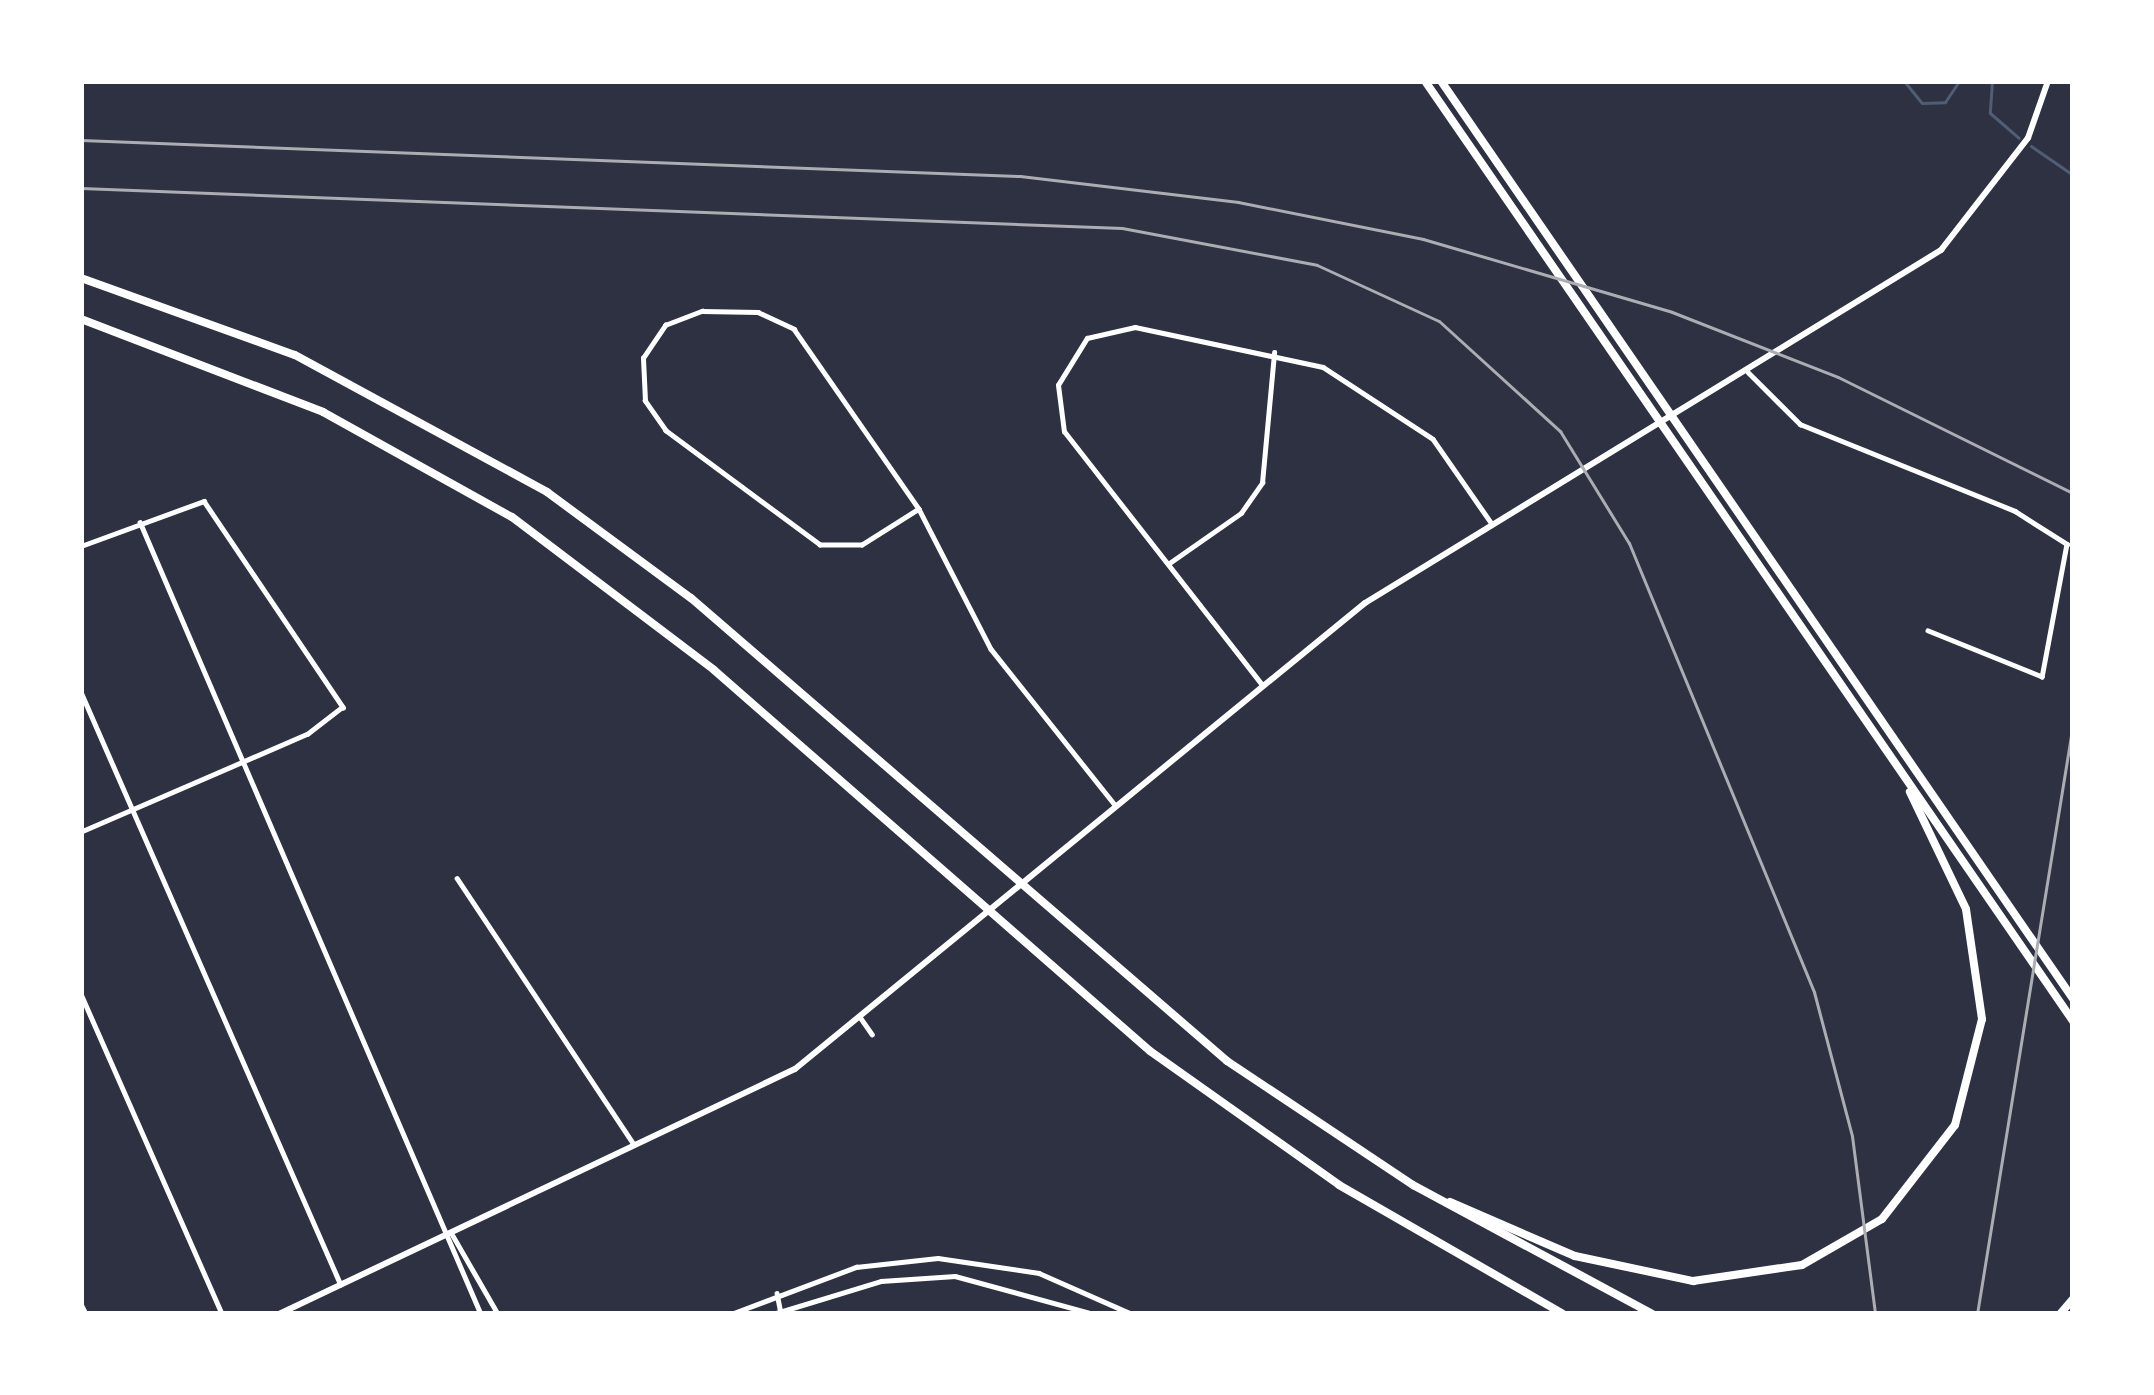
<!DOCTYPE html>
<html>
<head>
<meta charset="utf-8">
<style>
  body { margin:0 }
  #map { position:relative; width:2154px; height:1395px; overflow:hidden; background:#2d3142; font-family:Commissioner,sans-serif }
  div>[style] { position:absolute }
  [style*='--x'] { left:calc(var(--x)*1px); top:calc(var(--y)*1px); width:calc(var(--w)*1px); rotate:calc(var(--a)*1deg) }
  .stream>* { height:3px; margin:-1.5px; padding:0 1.5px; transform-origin:1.5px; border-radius:1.5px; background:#4f5d75 }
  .minor>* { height:4.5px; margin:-2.25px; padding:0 2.25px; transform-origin:2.25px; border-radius:2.25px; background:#fff }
  .secondary>* { height:6px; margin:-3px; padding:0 3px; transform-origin:3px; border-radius:3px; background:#fff }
  .motorway>* { height:8px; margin:-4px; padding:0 4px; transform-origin:4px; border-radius:4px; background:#fff }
  .rail>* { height:3px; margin:-1.5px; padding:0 1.5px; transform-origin:1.5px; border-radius:1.5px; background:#abadb3 }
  span { translate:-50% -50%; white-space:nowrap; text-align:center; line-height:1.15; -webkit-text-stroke:9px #fff; paint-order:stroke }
  .frame { position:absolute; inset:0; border:84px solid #fff; pointer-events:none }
</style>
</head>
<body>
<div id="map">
  <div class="stream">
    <i style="--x:1904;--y:81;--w:28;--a:51"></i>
    <i style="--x:1922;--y:103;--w:23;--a:-2"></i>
    <i style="--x:1945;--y:102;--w:25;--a:-56"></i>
    <i style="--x:1992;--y:81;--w:32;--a:94"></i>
    <i style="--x:1990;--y:113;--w:38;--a:41"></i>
    <i style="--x:2031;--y:146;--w:51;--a:34.6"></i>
  </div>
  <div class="minor">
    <i style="--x:702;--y:311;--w:56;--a:1"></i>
    <i style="--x:758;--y:312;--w:40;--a:25"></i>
    <i style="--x:794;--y:329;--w:219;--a:55.2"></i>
    <i style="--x:919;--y:509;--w:67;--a:147.7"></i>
    <i style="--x:862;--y:545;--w:42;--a:180"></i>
    <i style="--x:820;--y:545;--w:192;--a:-143.5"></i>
    <i style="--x:666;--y:431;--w:37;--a:-125"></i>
    <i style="--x:645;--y:401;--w:43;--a:-92.7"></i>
    <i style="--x:643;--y:358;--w:40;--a:-56"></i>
    <i style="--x:665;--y:325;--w:40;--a:-21"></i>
    <i style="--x:1748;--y:372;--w:74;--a:45"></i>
    <i style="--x:1800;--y:424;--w:232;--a:22"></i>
    <i style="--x:2015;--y:511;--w:62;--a:32.4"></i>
    <i style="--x:2067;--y:544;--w:135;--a:100.6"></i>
    <i style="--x:2042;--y:677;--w:123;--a:-158"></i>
    <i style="--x:919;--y:509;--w:157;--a:62.8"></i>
    <i style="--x:991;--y:649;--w:199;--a:51.5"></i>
    <i style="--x:140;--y:522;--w:862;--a:66.71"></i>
    <i style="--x:81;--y:546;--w:131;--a:-20.1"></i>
    <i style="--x:204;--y:501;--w:249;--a:56"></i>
    <i style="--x:343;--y:707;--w:44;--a:142.4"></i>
    <i style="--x:308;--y:734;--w:247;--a:156.6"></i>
    <i style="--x:1168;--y:564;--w:89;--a:-34.9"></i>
    <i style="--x:1241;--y:513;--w:37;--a:-55"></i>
    <i style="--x:1262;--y:483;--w:131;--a:-84.7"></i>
    <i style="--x:1262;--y:685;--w:321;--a:-128"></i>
    <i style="--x:1064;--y:432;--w:47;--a:-97.3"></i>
    <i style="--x:1058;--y:385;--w:55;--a:-58.3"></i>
    <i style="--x:1087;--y:338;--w:49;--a:-12.9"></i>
    <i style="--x:1135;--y:327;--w:192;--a:12"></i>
    <i style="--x:1323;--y:367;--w:131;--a:33.2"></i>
    <i style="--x:1433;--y:439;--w:103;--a:55.2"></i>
    <i style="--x:81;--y:692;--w:647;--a:66.33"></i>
    <i style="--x:457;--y:878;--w:320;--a:56.4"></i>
    <i style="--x:81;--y:994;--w:350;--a:66.2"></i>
    <i style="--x:860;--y:1017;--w:21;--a:55"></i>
    <i style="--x:452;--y:1234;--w:92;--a:60.1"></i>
    <i style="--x:777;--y:1293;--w:21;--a:79"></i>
    <i style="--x:81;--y:1304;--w:11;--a:63"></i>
    <i style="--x:731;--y:1314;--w:134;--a:-20.6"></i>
    <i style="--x:856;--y:1267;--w:82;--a:-6.3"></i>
    <i style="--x:938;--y:1258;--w:102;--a:8.4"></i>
    <i style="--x:1039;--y:1273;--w:102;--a:23.8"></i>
    <i style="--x:773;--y:1314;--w:113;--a:-17"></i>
    <i style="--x:881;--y:1281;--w:74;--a:-3.9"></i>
    <i style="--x:955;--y:1276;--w:144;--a:15.3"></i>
  </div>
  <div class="secondary">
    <i style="--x:279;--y:1314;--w:571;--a:-25.4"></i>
    <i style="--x:795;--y:1069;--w:736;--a:-39.27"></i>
    <i style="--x:1365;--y:603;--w:676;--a:-31.5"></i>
    <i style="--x:1941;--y:250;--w:142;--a:-52.2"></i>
    <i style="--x:2028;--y:138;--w:60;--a:-70.7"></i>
  </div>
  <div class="motorway">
    <i style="--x:1425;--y:81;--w:1142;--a:55.42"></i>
    <i style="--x:1441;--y:81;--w:1115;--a:55.45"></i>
    <i style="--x:81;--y:278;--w:227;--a:19.8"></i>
    <i style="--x:295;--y:355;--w:287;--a:28.5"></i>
    <i style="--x:547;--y:492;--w:179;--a:36.4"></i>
    <i style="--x:691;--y:598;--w:708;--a:40.82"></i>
    <i style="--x:1227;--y:1061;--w:224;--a:33.7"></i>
    <i style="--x:1413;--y:1185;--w:272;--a:28.3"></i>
    <i style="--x:81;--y:319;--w:259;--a:21"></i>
    <i style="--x:323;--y:412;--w:216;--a:29.1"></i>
    <i style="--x:512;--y:517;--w:253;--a:37.1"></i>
    <i style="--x:714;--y:670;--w:579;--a:41.15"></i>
    <i style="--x:1150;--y:1051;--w:232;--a:35.3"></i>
    <i style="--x:1339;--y:1185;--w:258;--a:29.9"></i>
    <i style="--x:1450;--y:1202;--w:136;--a:23.4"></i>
    <i style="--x:1575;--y:1256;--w:121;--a:12"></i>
    <i style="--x:1693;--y:1281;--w:110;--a:-8.4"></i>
    <i style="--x:1802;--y:1265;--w:92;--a:-29.9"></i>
    <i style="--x:1882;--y:1219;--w:119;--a:-52.2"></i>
    <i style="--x:1955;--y:1125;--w:109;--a:-75.7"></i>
    <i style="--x:1982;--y:1019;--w:111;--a:-98.3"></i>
    <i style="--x:1966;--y:909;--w:130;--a:-115.6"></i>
    <i style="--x:2060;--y:1314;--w:20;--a:-49"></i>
  </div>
  <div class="rail">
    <i style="--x:81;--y:140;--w:940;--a:2.2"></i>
    <i style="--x:1020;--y:176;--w:220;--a:6.8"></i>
    <i style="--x:1238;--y:202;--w:189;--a:11.3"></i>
    <i style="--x:1423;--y:239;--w:259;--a:16.3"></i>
    <i style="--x:1672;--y:312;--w:178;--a:21.4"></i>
    <i style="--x:1838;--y:377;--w:262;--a:26.3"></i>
    <i style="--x:81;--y:188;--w:1042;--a:2.2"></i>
    <i style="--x:1122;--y:228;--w:198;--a:10.7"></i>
    <i style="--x:1317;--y:265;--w:134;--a:24.7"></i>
    <i style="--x:1439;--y:321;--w:164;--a:42.3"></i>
    <i style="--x:1560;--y:431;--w:132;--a:58.4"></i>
    <i style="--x:1629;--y:543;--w:486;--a:67.6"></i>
    <i style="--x:1814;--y:992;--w:149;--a:75.2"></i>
    <i style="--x:1852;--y:1136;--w:179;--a:82.6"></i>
    <i style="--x:1977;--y:1314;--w:599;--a:-80.77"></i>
  </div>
  <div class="frame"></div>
</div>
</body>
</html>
